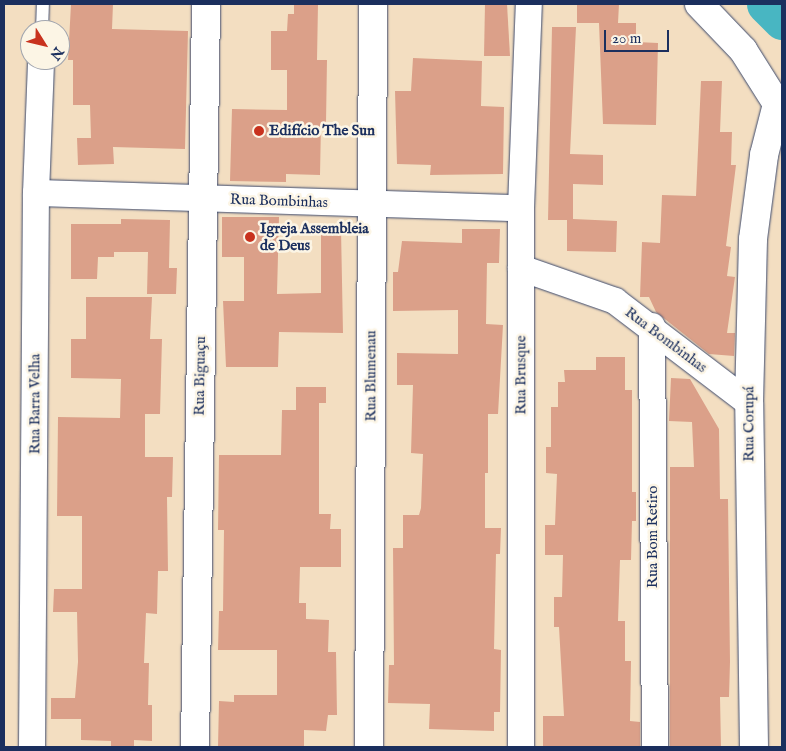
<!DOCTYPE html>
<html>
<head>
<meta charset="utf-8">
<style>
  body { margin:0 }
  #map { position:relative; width:786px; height:751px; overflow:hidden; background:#f3dec1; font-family:"IM FELL English",serif }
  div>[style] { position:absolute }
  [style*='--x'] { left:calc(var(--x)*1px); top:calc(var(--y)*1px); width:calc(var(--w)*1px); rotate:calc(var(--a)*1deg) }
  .river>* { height:39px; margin:-19.5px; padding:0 19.5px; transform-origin:19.5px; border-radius:19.5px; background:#48b6c2 }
  .building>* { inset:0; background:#dba089 }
  .roads { filter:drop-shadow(0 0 1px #3b496d) drop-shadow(0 0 1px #3b496d) }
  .lane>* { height:12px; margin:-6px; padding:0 6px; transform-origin:6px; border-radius:6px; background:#fff }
  .street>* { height:26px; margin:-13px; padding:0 13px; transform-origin:13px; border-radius:13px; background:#fff }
  .secondary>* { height:28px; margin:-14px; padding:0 14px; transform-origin:14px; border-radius:14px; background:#fff }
  .dots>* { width:14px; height:14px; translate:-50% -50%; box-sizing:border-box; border:2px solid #fcf5e5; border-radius:50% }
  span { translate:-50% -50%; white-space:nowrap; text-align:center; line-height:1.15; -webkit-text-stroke:5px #fcf5e5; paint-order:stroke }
  .poi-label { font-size:15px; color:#1b2f5e; font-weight:700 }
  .left { translate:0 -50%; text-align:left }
  .street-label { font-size:15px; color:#1b2f5e }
  .frame { position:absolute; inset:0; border:5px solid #1b2f5e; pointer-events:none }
  .north { position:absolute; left:20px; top:20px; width:50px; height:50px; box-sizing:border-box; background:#fcf5e5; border:1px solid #a2a6af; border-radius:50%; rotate:126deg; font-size:14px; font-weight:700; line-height:20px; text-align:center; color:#1b2f5e }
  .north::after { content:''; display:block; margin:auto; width:18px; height:22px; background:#c8321e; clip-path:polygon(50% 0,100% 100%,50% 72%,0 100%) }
  .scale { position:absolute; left:604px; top:30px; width:65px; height:22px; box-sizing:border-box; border:2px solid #1b2f5e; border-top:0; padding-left:6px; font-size:15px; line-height:18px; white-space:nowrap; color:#1b2f5e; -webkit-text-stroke:4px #fcf5e5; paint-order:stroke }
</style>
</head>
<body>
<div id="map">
  <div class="river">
    <i style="--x:766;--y:4;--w:23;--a:45"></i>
  </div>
  <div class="building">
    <i style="clip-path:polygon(71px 4px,113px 4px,112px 29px,188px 31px,185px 149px,113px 147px,114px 164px,78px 165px,77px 138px,91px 138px,90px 105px,73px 105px,73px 60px,68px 60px)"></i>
    <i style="clip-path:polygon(294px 4px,318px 4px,317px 60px,327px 60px,326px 123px,321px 123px,320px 175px,286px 174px,286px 182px,230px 181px,232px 109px,287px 110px,287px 70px,271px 70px,271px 31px,287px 31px,288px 14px,294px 14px)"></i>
    <i style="clip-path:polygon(485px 4px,507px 4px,510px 56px,484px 56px)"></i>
    <i style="clip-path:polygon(577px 4px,619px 4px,618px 23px,636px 23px,636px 42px,658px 43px,656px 125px,603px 124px,599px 23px,577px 23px)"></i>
    <i style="clip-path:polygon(552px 27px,576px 27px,570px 154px,603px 155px,603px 185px,573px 184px,573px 219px,617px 221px,616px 252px,567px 251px,567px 220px,548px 220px)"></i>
    <i style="clip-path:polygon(413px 58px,482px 61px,481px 106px,504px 107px,503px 174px,430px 175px,431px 165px,397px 164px,395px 91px,411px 91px)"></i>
    <i style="clip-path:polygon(701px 81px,722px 81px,720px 132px,732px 132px,731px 165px,736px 165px,726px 246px,731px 247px,727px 276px,735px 277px,727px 333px,735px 333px,734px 356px,709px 354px,656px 312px,649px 297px,640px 297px,642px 242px,660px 243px,662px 195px,696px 196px)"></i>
    <i style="clip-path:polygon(222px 217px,279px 217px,277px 294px,321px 293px,321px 229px,341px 229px,343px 333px,279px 332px,278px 367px,226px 367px,223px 301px,244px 301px,244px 257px,222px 257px)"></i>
    <i style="clip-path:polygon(121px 219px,170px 220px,169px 268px,177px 268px,176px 294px,147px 294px,148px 252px,114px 252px,114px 257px,98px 257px,97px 279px,71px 279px,71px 224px,121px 224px)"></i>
    <i style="clip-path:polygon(462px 229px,500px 229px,499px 263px,487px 263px,486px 324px,503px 325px,498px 414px,488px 414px,488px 473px,485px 473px,485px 528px,501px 528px,500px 554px,496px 554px,494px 649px,501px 650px,500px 712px,494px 712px,494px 731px,429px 729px,430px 704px,388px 703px,389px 665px,394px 665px,393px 548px,403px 548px,403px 515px,419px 515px,421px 508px,423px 454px,411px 453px,413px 385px,397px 385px,397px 353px,458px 354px,458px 310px,393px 311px,393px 272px,398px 272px,402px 241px,462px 243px)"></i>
    <i style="clip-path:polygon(86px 297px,152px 297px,150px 339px,162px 339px,160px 414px,145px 414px,145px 457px,173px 457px,172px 497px,167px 497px,168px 571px,158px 571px,157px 614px,146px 613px,144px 663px,149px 663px,148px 705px,152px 705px,152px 741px,134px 740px,134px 747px,111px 747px,111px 741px,81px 740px,81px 719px,51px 719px,51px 698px,75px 698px,78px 662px,77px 612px,53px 612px,54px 589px,82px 589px,82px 516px,57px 516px,58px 417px,120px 418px,121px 379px,71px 378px,71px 339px,86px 339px)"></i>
    <i style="clip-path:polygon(596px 357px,625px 357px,625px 390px,632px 390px,632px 492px,636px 492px,636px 521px,632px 521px,631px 560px,620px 560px,618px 621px,625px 621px,625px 661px,631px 661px,630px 721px,640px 722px,640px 747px,543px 747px,543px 716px,564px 716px,559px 627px,554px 627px,554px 597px,562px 597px,563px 555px,545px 555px,545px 525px,555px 525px,557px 474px,546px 473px,546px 447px,551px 447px,551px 407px,558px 407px,558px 382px,565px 382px,564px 370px,596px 370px)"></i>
    <i style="clip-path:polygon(671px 378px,690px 379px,719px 429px,720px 499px,728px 499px,730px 662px,729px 697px,720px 697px,721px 747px,670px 747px,670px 467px,694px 467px,692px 422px,669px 421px)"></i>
    <i style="clip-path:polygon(296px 387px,326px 387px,326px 403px,319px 403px,319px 514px,331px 514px,330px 529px,341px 529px,341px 567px,300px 567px,299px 603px,306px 603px,306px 619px,329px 620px,328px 652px,336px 652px,337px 715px,328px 715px,326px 731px,304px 730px,304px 747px,218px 747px,219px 701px,234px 702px,234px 695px,277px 695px,277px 650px,218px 650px,219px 611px,223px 611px,224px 530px,218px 530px,219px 455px,281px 455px,282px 410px,296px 410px)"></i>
  </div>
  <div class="roads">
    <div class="lane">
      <i style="--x:42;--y:30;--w:26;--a:-88"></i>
    </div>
    <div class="street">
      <i style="--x:36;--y:193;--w:485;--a:1.8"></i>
      <i style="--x:521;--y:268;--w:100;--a:19.3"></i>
      <i style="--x:615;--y:301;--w:168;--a:37.3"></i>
      <i style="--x:652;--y:326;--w:421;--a:89.6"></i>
      <i style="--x:32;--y:747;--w:554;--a:-89.59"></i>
      <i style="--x:36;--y:193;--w:133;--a:-87.8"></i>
      <i style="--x:521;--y:747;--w:539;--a:-90"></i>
      <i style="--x:521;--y:208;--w:204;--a:-87.8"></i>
    </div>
    <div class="secondary">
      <i style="--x:699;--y:4;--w:64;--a:46.3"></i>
      <i style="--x:743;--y:50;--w:64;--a:57.8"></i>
      <i style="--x:777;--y:104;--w:17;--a:73"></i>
      <i style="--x:195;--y:747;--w:743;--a:-89.15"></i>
      <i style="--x:369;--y:747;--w:743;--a:-89.69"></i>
      <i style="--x:754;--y:747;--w:344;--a:-90.8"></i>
      <i style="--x:749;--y:403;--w:164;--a:-88.6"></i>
      <i style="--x:753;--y:239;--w:85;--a:-82.5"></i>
      <i style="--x:764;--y:155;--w:53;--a:-75.7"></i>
    </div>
  </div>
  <div class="dots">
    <i style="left:259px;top:131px;background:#c8321e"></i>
    <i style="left:250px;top:237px;background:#c8321e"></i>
  </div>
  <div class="poi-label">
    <span class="left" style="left:269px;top:131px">Edifício The Sun</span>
    <span class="left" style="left:260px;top:237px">Igreja Assembleia<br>de Deus</span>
  </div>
  <div class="street-label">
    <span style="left:279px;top:201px;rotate:2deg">Rua Bombinhas</span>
    <span style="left:666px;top:340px;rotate:37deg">Rua Bombinhas</span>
    <span style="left:521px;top:375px;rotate:-90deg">Rua Brusque</span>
    <span style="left:200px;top:376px;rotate:-89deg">Rua Biguaçu</span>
    <span style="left:371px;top:376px;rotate:-90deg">Rua Blumenau</span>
    <span style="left:35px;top:404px;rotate:-90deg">Rua Barra Velha</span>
    <span style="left:749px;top:424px;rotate:-90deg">Rua Corupá</span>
    <span style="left:653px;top:537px;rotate:-90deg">Rua Bom Retiro</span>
  </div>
  <div class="frame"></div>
  <div class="north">N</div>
  <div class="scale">20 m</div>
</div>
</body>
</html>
